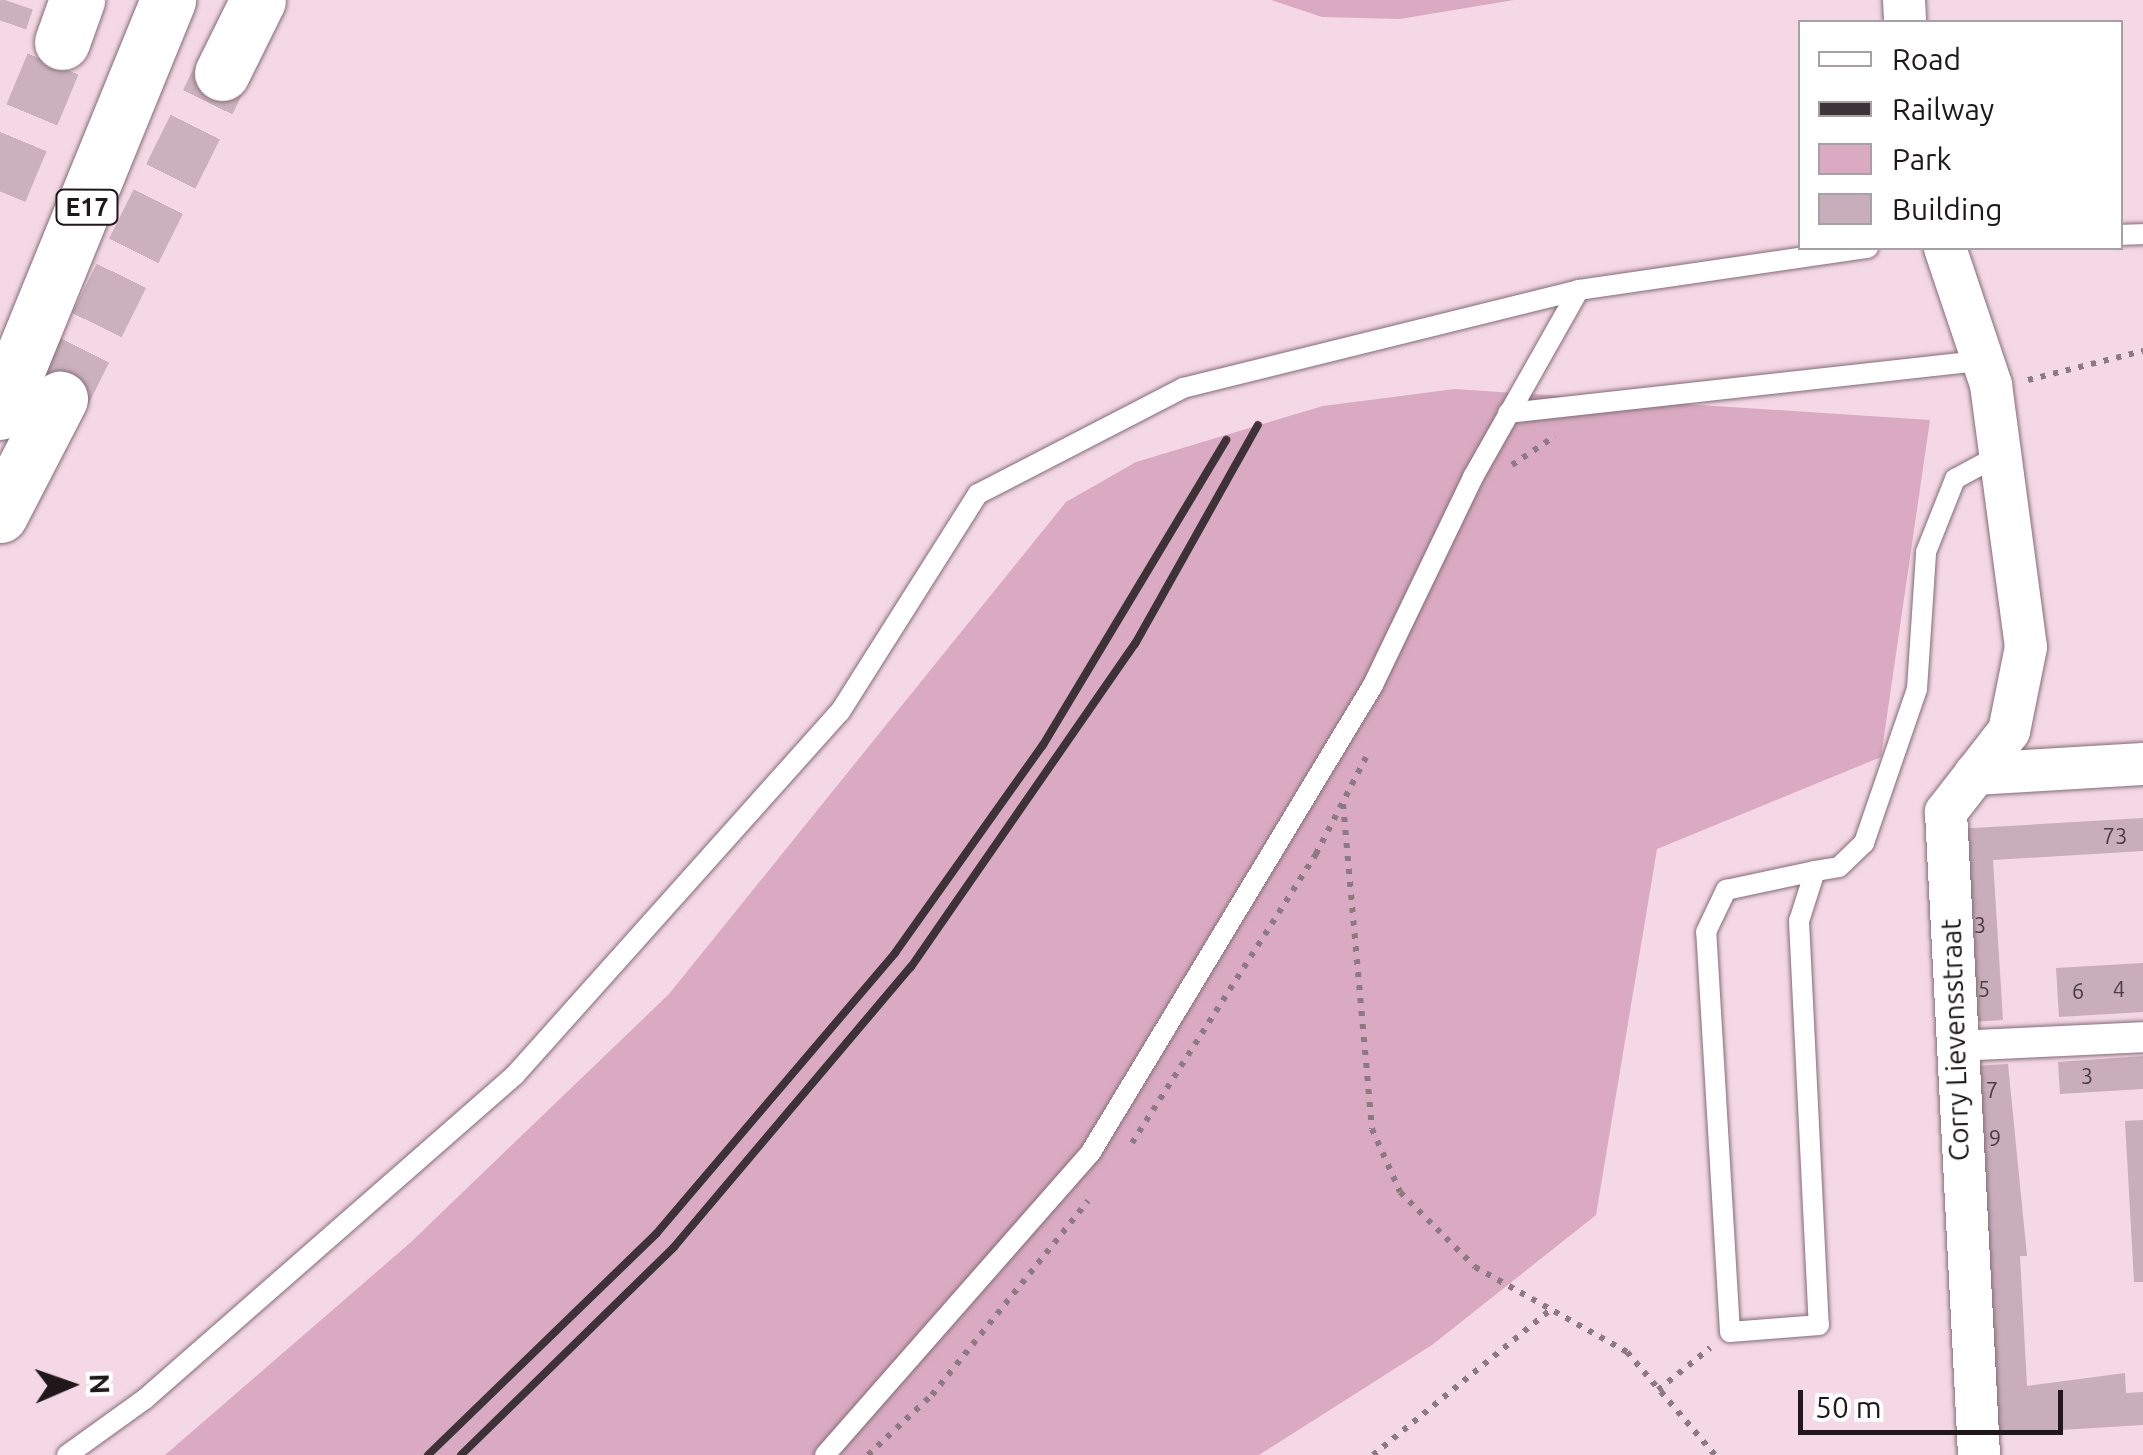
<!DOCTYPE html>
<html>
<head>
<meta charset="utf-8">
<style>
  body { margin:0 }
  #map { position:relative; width:2143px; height:1455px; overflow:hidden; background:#f4d8e5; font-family:Ubuntu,sans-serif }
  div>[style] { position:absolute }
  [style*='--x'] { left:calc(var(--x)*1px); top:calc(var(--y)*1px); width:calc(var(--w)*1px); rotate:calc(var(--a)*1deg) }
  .green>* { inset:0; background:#d9aac1 }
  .building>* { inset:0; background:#c8adba }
  .motorway-tunnel>* { height:55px; margin-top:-27.5px; transform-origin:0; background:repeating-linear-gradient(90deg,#cab1bd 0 55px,transparent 0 83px) }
  .path>* { height:6px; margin-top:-3px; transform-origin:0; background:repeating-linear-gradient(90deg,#8c7a82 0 5px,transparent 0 13px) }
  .roads { filter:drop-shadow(0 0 2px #846b77) drop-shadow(0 0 2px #846b77) }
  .service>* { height:20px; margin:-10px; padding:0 10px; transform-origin:10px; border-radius:10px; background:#fff }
  .pedestrian>* { height:30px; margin:-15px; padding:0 15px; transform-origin:15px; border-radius:15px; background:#fff }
  .minor>* { height:42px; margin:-21px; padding:0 21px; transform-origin:21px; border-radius:21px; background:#fff }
  .motorway>* { height:55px; margin:-27.5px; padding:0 27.5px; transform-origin:27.5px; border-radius:27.5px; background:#fff }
  .rail>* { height:8px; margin:-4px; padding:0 4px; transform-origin:4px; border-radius:4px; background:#3d3237 }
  span { translate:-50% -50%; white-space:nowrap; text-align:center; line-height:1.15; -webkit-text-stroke:8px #fff; paint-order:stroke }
  .number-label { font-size:22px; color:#4a3c43 }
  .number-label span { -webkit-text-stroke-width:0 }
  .shield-label span { padding:2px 8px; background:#fff; border:2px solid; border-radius:8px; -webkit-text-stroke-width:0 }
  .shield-label { font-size:25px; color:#20171b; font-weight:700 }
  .street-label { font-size:28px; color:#20171b }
  .legend { position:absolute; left:1798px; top:20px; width:325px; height:230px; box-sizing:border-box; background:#fff; border:2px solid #a6a2a4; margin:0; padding:12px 18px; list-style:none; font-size:30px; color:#20171b }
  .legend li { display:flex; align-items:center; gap:20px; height:50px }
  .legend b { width:50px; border:2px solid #a6a2a4 }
  .north { position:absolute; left:20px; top:1335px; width:100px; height:100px; -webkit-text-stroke:8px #fff; paint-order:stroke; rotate:88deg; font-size:28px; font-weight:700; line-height:40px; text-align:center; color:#20171b }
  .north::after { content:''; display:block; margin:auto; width:35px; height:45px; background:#20171b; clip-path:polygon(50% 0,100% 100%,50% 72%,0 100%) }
  .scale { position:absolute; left:1798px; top:1390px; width:265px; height:45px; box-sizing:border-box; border:5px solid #20171b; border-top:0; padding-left:12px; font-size:30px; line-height:35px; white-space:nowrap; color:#20171b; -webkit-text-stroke:8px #fff; paint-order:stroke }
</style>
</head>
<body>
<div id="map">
  <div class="green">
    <i style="clip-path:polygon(1271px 0,1514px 0,1400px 19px,1322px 17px)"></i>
    <i style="clip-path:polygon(1455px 389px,1930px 420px,1881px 757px,1657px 849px,1596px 1215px,1432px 1345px,1259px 1455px,165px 1455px,410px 1243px,669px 994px,1066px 502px,1136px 462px,1323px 406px)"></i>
  </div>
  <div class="building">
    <i style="clip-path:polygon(2143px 818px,2143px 851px,1993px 860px,2003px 1020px,1970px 1022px,1957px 829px)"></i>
    <i style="clip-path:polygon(2143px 963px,2143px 1012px,2059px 1017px,2056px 968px)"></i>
    <i style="clip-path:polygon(2143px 1056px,2143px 1089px,2060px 1094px,2058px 1062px)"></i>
    <i style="clip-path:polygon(2008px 1064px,2027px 1256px,2020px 1256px,2027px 1386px,2125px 1373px,2126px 1393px,2143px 1392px,2143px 1425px,1994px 1434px,1985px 1162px,1978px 1163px,1972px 1066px)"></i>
    <i style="clip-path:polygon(2143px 1120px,2143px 1282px,2134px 1282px,2125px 1121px)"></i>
  </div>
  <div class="motorway-tunnel">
    <i style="--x:0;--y:20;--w:21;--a:-71"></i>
    <i style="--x:0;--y:191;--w:161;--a:-67.4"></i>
    <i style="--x:60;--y:399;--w:364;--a:-63.6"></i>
  </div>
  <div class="path">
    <i style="--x:2028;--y:380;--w:119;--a:-14.2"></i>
    <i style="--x:1512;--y:465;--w:52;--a:-34"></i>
    <i style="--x:1343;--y:804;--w:326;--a:84.9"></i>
    <i style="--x:1372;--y:1129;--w:69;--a:66"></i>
    <i style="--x:1400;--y:1192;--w:106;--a:45"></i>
    <i style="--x:1475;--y:1267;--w:174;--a:29.2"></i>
    <i style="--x:1627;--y:1352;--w:135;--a:49.5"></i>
    <i style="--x:1132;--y:1143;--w:343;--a:-57.5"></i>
    <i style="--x:1316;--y:854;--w:109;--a:-62.7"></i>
    <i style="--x:1658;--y:1390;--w:67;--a:-38.9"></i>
    <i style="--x:868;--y:1455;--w:88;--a:-43.2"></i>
    <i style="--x:932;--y:1395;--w:249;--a:-51.2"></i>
    <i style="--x:1373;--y:1455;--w:227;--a:-39.3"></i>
  </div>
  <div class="roads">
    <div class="service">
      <i style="--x:2120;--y:235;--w:23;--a:-2"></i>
      <i style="--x:1508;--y:413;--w:475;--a:-6.3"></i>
      <i style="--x:1815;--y:871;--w:52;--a:107.7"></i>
      <i style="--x:1799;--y:921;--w:404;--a:87.2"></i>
      <i style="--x:1819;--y:1325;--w:89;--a:175.5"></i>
      <i style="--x:1730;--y:1332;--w:401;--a:-93.4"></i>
      <i style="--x:1706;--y:932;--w:47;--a:-64.5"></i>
      <i style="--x:1726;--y:890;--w:91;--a:-12.1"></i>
      <i style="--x:1815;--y:871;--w:24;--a:-9"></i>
      <i style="--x:1839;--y:867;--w:35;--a:-44"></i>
      <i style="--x:1864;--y:843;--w:163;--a:-71"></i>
      <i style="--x:1917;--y:689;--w:137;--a:-86.2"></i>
      <i style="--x:1926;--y:552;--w:79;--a:-68.3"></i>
      <i style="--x:1955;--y:479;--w:52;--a:-28.5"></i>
      <i style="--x:67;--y:1455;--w:96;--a:-35.7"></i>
      <i style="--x:145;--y:1399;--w:492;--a:-41.2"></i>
      <i style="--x:515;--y:1075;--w:487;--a:-48.2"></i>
      <i style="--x:840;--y:712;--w:258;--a:-57.7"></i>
      <i style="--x:978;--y:494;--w:231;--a:-27.3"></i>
      <i style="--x:1183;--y:388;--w:408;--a:-13.9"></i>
      <i style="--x:825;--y:1455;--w:403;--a:-48.7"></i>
      <i style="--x:1091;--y:1152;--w:546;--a:-58.87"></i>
      <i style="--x:1373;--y:685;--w:231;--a:-64.3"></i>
      <i style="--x:1473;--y:477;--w:215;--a:-60.5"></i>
      <i style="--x:1579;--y:290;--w:292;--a:-8.3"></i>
    </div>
    <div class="pedestrian">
      <i style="--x:1955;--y:1046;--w:188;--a:-2.7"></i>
    </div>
    <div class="minor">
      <i style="--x:1904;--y:0;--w:22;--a:87"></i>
      <i style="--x:1945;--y:248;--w:145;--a:71.4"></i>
      <i style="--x:1991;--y:385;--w:264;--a:82.4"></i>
      <i style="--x:2026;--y:647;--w:86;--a:101.4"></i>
      <i style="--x:2009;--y:731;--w:103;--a:127.9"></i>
      <i style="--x:1946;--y:812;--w:644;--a:87.06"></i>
      <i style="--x:1975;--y:774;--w:168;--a:-3.4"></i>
    </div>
    <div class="motorway">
      <i style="--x:62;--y:42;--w:45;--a:-70.3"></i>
      <i style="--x:222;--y:73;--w:81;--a:-63.7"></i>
      <i style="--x:0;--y:412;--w:445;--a:-67.8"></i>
      <i style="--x:0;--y:515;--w:131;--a:-62.7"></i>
    </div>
  </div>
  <div class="rail">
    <i style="--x:428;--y:1455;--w:318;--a:-44.1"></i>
    <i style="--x:656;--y:1234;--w:369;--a:-49.6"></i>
    <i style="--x:895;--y:953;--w:255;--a:-54.6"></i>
    <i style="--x:1043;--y:745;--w:356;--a:-59"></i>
    <i style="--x:461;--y:1455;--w:298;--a:-44.3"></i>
    <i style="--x:674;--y:1247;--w:367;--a:-49.8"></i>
    <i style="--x:911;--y:967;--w:393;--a:-55.3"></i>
    <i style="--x:1135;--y:644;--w:251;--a:-60.7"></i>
  </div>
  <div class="number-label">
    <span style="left:2115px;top:836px">73</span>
    <span style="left:1980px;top:925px">3</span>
    <span style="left:1984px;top:989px">5</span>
    <span style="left:2119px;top:989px">4</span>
    <span style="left:2078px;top:991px">6</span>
    <span style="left:2087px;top:1076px">3</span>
    <span style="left:1992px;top:1090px">7</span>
    <span style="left:1995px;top:1138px">9</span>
  </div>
  <div class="shield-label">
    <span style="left:87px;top:207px">E17</span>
  </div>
  <div class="street-label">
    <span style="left:1955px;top:1040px;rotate:-92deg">Corry Lievensstraat</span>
  </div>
  <ul class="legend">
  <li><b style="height:12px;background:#fff"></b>Road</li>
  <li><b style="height:12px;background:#3d3237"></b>Railway</li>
  <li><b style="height:28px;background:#d9aac1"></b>Park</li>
  <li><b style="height:28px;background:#c8adba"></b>Building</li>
  </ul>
  <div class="north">N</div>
  <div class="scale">50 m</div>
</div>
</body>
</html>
